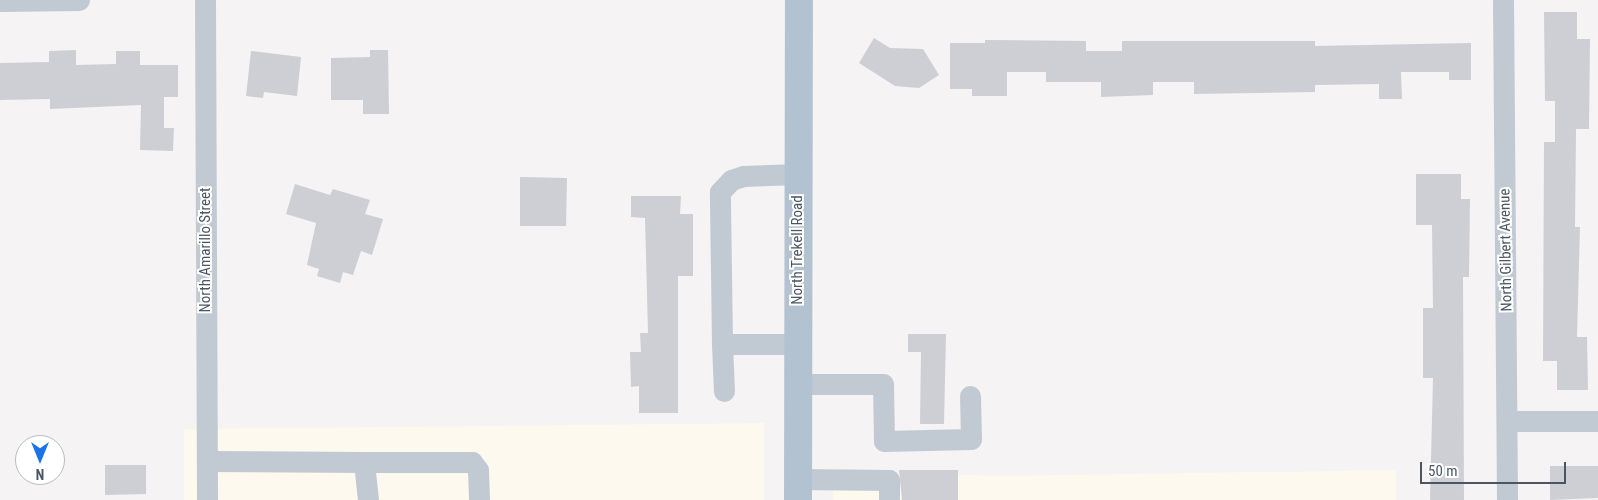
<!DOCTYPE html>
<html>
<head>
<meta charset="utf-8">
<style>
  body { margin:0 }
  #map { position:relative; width:1598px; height:500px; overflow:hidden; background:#f5f3f3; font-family:"Roboto Condensed",sans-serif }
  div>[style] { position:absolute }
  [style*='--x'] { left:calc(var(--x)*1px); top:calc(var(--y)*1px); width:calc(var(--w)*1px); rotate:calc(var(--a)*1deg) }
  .commercial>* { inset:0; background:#fdf9ef }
  .building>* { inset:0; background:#cdcfd5 }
  .minor>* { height:21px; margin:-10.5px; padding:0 10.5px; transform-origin:10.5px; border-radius:10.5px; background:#c1cad2 }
  .major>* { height:28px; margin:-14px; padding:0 14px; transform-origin:14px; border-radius:14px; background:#b3c2d1 }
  span { translate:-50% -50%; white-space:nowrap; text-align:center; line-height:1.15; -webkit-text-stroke:4px #fff; paint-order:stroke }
  .street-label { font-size:15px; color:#4a5661 }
  .north { position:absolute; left:15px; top:435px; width:50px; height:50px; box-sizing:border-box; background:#fff; border:1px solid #b7bbc0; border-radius:50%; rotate:180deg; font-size:14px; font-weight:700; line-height:20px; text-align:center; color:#4a5661 }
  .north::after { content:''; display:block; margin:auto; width:18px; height:22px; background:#1a73e8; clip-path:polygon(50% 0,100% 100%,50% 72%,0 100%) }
  .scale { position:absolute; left:1420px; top:462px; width:146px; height:22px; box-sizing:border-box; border:2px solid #4a5661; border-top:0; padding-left:6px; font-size:15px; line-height:18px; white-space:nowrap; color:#4a5661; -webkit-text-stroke:4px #fff; paint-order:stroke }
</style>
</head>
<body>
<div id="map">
  <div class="commercial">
    <i style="clip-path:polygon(764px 423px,764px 500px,184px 500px,184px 429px)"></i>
    <i style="clip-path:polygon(834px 470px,997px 476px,1396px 470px,1396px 500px,833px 500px)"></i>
  </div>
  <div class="building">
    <i style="clip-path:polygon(1544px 12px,1577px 12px,1577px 39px,1590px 39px,1589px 129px,1576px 129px,1575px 227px,1580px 227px,1577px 337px,1587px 337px,1588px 390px,1557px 390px,1557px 361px,1543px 361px,1544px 142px,1555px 142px,1555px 101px,1545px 101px)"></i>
    <i style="clip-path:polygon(874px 38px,890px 48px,923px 49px,939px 75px,919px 88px,895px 86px,859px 63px)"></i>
    <i style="clip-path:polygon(985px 40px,1086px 41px,1086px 51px,1122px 51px,1122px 41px,1315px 41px,1315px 46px,1471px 43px,1471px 80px,1449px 80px,1449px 72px,1401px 72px,1402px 99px,1379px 99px,1379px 84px,1315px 85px,1315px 92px,1194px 94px,1194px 82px,1153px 82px,1153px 95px,1101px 97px,1101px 82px,1046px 82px,1046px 72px,1007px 72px,1007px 96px,972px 96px,972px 89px,950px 89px,950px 43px,985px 43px)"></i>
    <i style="clip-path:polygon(76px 50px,76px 65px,116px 64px,116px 51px,140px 51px,140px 65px,178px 65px,178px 97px,164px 97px,164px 128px,174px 128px,173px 151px,140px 150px,141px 105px,50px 109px,50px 99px,0 100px,0 63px,49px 62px,49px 51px)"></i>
    <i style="clip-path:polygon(370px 50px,388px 50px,389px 114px,363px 114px,363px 100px,331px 100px,331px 58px,370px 57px)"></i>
    <i style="clip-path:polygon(251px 51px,301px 57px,297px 96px,264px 92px,263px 98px,246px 96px)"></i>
    <i style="clip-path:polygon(1416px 174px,1461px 174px,1461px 199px,1470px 199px,1469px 277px,1463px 277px,1464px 500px,1430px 500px,1433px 378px,1423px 378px,1423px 308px,1433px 308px,1432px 225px,1416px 225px)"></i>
    <i style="clip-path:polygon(520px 177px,567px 178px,566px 226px,520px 226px)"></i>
    <i style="clip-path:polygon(295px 184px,330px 195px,333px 189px,370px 200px,365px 214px,383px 219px,372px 255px,361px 251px,353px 275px,343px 272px,340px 283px,317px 276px,319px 269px,307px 265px,316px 223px,286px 214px)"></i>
    <i style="clip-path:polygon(631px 196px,681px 196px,680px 214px,693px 214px,693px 276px,678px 276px,678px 413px,639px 413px,639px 386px,631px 387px,630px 352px,641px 352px,640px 333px,648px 333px,645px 218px,631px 217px)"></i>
    <i style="clip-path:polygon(908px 334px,946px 334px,944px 424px,920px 424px,921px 352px,908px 352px)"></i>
    <i style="clip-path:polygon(105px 465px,146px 465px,146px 494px,105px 495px)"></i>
    <i style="clip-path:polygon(1550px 466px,1598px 466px,1598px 498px,1550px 500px)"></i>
    <i style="clip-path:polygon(899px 470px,958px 470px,958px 500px,902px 500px)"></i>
  </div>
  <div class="minor">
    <i style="--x:205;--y:0;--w:500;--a:89.77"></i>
    <i style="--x:1503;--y:0;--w:500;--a:89.54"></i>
    <i style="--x:0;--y:1;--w:79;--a:-0.7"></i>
    <i style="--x:722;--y:344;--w:47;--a:87.6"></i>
    <i style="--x:798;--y:344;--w:76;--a:180"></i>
    <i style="--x:722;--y:344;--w:152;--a:-90.8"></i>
    <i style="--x:720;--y:192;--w:16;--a:-47"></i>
    <i style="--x:731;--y:180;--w:13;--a:-18"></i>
    <i style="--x:743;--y:176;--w:56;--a:-2"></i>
    <i style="--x:798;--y:384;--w:85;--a:0"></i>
    <i style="--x:883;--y:384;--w:57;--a:89"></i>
    <i style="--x:884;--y:441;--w:87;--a:-1.3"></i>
    <i style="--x:971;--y:439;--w:43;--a:-91.3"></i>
    <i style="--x:1507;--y:421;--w:91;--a:0"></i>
    <i style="--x:207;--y:461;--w:157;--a:0.4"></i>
    <i style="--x:364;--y:462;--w:38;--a:84"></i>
    <i style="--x:364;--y:462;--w:108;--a:0"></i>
    <i style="--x:472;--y:462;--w:10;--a:53"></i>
    <i style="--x:478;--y:470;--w:30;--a:88"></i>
    <i style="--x:798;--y:479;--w:91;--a:0.6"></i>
    <i style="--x:889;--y:480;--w:20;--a:90"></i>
  </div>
  <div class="major">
    <i style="--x:798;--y:500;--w:500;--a:-89.89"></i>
  </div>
  <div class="street-label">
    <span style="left:206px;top:250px;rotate:-90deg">North Amarillo Street</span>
    <span style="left:798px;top:250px;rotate:-90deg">North Trekell Road</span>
    <span style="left:1506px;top:250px;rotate:-91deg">North Gilbert Avenue</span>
  </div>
  <div class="north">N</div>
  <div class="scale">50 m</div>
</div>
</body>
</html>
